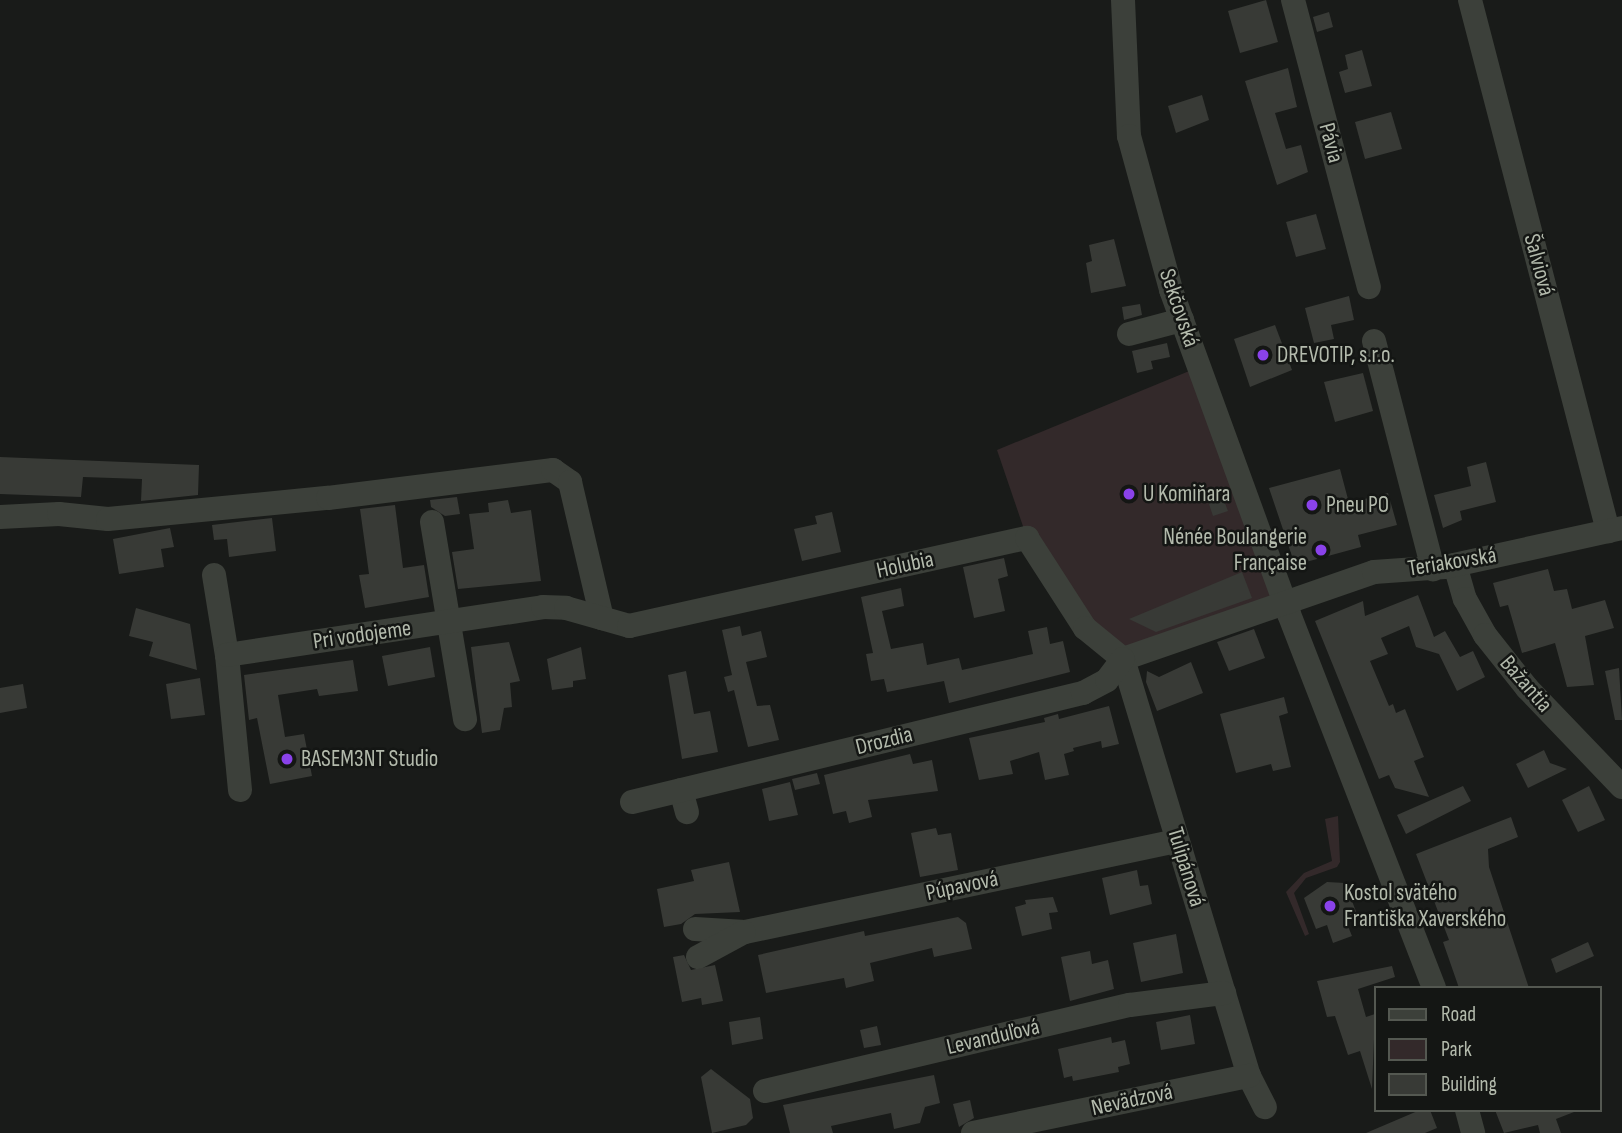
<!DOCTYPE html>
<html>
<head>
<meta charset="utf-8">
<style>
  body { margin:0 }
  #map { position:relative; width:1622px; height:1133px; overflow:hidden; background:#191b19; font-family:"Sofia Sans Condensed",sans-serif }
  div>[style] { position:absolute }
  [style*='--x'] { left:calc(var(--x)*1px); top:calc(var(--y)*1px); width:calc(var(--w)*1px); rotate:calc(var(--a)*1deg) }
  .green>* { inset:0; background:#33292a }
  .building>* { inset:0; background:#383a36 }
  .minor>* { height:24px; margin:-12px; padding:0 12px; transform-origin:12px; border-radius:12px; background:#3c403a }
  .dots>* { width:19px; height:19px; translate:-50% -50%; box-sizing:border-box; border:4px solid #141614; border-radius:50% }
  span { translate:-50% -50%; white-space:nowrap; text-align:center; line-height:1.15; -webkit-text-stroke:5px #141614; paint-order:stroke }
  .street-label { font-size:23px; color:#b3baac }
  .poi-label { font-size:23px; color:#b3baac }
  .left { translate:0 -50%; text-align:left }
  .right { translate:-100% -50%; text-align:right }
  .legend { position:absolute; left:1374px; top:986px; width:228px; height:126px; box-sizing:border-box; background:#141614; border:2px solid #545851; margin:0; padding:9px 12px; list-style:none; font-size:21px; color:#b3baac }
  .legend li { display:flex; align-items:center; gap:14px; height:35px }
  .legend b { width:35px; border:2px solid #545851 }
</style>
</head>
<body>
<div id="map">
  <div class="green">
    <i style="clip-path:polygon(1199px 367px,1286px 604px,1123px 659px,1027px 538px,997px 450px)"></i>
    <i style="clip-path:polygon(1338px 816px,1340px 862px,1337px 867px,1306px 878px,1294px 893px,1309px 934px,1305px 936px,1286px 892px,1304px 873px,1332px 861px,1325px 819px)"></i>
  </div>
  <div class="building">
    <i style="clip-path:polygon(1266px 0,1278px 42px,1240px 53px,1228px 11px)"></i>
    <i style="clip-path:polygon(1329px 12px,1333px 27px,1317px 32px,1313px 17px)"></i>
    <i style="clip-path:polygon(1362px 50px,1372px 86px,1345px 93px,1339px 72px,1348px 69px,1345px 55px)"></i>
    <i style="clip-path:polygon(1288px 68px,1297px 107px,1275px 113px,1286px 149px,1301px 145px,1308px 172px,1277px 185px,1245px 81px)"></i>
    <i style="clip-path:polygon(1202px 95px,1209px 120px,1176px 133px,1168px 106px)"></i>
    <i style="clip-path:polygon(1391px 112px,1402px 149px,1365px 159px,1355px 122px)"></i>
    <i style="clip-path:polygon(1316px 214px,1326px 249px,1296px 257px,1286px 222px)"></i>
    <i style="clip-path:polygon(1114px 239px,1126px 286px,1091px 293px,1086px 263px,1092px 261px,1089px 245px)"></i>
    <i style="clip-path:polygon(1349px 296px,1354px 320px,1331px 325px,1334px 339px,1314px 343px,1305px 308px)"></i>
    <i style="clip-path:polygon(1140px 304px,1142px 315px,1124px 320px,1122px 307px)"></i>
    <i style="clip-path:polygon(1275px 325px,1292px 370px,1250px 387px,1234px 339px)"></i>
    <i style="clip-path:polygon(1167px 343px,1170px 357px,1151px 361px,1153px 369px,1137px 373px,1132px 351px)"></i>
    <i style="clip-path:polygon(1363px 373px,1373px 411px,1335px 422px,1324px 382px)"></i>
    <i style="clip-path:polygon(0 457px,199px 465px,198px 495px,141px 501px,142px 479px,83px 477px,81px 497px,0 494px)"></i>
    <i style="clip-path:polygon(1486px 462px,1496px 502px,1460px 511px,1462px 520px,1443px 528px,1434px 495px,1471px 486px,1467px 467px)"></i>
    <i style="clip-path:polygon(1340px 469px,1349px 503px,1388px 493px,1397px 525px,1358px 535px,1361px 547px,1295px 565px,1269px 488px)"></i>
    <i style="clip-path:polygon(1221px 493px,1228px 511px,1213px 516px,1207px 498px)"></i>
    <i style="clip-path:polygon(457px 497px,460px 514px,445px 516px,431px 507px,430px 500px)"></i>
    <i style="clip-path:polygon(508px 500px,511px 513px,531px 510px,541px 581px,458px 589px,452px 552px,474px 549px,469px 514px,489px 512px,488px 503px)"></i>
    <i style="clip-path:polygon(395px 505px,403px 568px,424px 565px,429px 597px,365px 608px,359px 575px,369px 574px,360px 509px)"></i>
    <i style="clip-path:polygon(832px 512px,841px 552px,802px 561px,794px 529px,817px 524px,815px 516px)"></i>
    <i style="clip-path:polygon(272px 518px,276px 551px,229px 557px,227px 539px,214px 540px,212px 525px)"></i>
    <i style="clip-path:polygon(170px 528px,174px 547px,161px 549px,164px 567px,119px 574px,113px 539px)"></i>
    <i style="clip-path:polygon(1004px 558px,1008px 576px,998px 579px,1005px 611px,974px 618px,963px 567px)"></i>
    <i style="clip-path:polygon(1548px 569px,1554px 591px,1567px 589px,1572px 609px,1605px 600px,1614px 628px,1585px 636px,1594px 685px,1567px 687px,1555px 643px,1522px 653px,1508px 605px,1500px 607px,1493px 583px)"></i>
    <i style="clip-path:polygon(1242px 572px,1252px 598px,1156px 632px,1129px 619px)"></i>
    <i style="clip-path:polygon(901px 588px,904px 606px,882px 611px,891px 649px,923px 643px,927px 665px,959px 658px,962px 670px,1033px 654px,1028px 631px,1047px 627px,1050px 644px,1063px 641px,1070px 672px,949px 703px,944px 681px,887px 692px,884px 679px,871px 681px,866px 654px,873px 653px,861px 597px)"></i>
    <i style="clip-path:polygon(1418px 595px,1434px 637px,1445px 631px,1460px 657px,1473px 651px,1485px 677px,1457px 691px,1439px 654px,1416px 647px,1409px 626px,1381px 638px,1388px 654px,1370px 661px,1389px 706px,1393px 704px,1396px 713px,1405px 709px,1424px 757px,1414px 761px,1429px 797px,1395px 788px,1389px 775px,1379px 779px,1315px 621px,1363px 601px,1365px 616px)"></i>
    <i style="clip-path:polygon(136px 608px,190px 624px,197px 670px,149px 656px,153px 642px,129px 636px)"></i>
    <i style="clip-path:polygon(740px 626px,742px 636px,761px 631px,767px 657px,746px 662px,757px 706px,770px 705px,779px 740px,748px 747px,734px 690px,728px 692px,724px 677px,732px 675px,722px 630px)"></i>
    <i style="clip-path:polygon(1254px 629px,1265px 658px,1229px 671px,1217px 642px)"></i>
    <i style="clip-path:polygon(509px 642px,520px 681px,510px 683px,512px 707px,504px 708px,500px 730px,482px 733px,471px 647px)"></i>
    <i style="clip-path:polygon(430px 647px,435px 677px,388px 686px,382px 656px)"></i>
    <i style="clip-path:polygon(581px 647px,586px 679px,573px 681px,573px 687px,552px 690px,547px 659px)"></i>
    <i style="clip-path:polygon(353px 660px,358px 691px,319px 696px,317px 689px,278px 695px,285px 737px,304px 734px,312px 776px,270px 784px,257px 718px,249px 720px,244px 675px)"></i>
    <i style="clip-path:polygon(1191px 662px,1203px 693px,1157px 711px,1146px 682px,1147px 671px,1159px 677px)"></i>
    <i style="clip-path:polygon(1619px 668px,1622px 720px,1615px 720px,1605px 671px)"></i>
    <i style="clip-path:polygon(686px 671px,694px 714px,710px 711px,718px 752px,682px 759px,668px 675px)"></i>
    <i style="clip-path:polygon(200px 678px,205px 715px,171px 719px,166px 684px)"></i>
    <i style="clip-path:polygon(23px 684px,27px 708px,0 713px,0 688px)"></i>
    <i style="clip-path:polygon(1284px 697px,1288px 713px,1279px 716px,1291px 767px,1273px 771px,1271px 764px,1236px 773px,1220px 714px)"></i>
    <i style="clip-path:polygon(1109px 706px,1119px 744px,1102px 748px,1101px 741px,1073px 748px,1074px 751px,1064px 754px,1069px 775px,1045px 780px,1039px 752px,1010px 761px,1013px 774px,979px 780px,969px 738px,1045px 722px,1044px 718px,1058px 714px,1059px 719px)"></i>
    <i style="clip-path:polygon(1544px 750px,1550px 763px,1567px 769px,1528px 788px,1516px 764px)"></i>
    <i style="clip-path:polygon(910px 754px,913px 764px,932px 760px,938px 791px,868px 800px,872px 817px,849px 823px,846px 811px,833px 814px,824px 775px)"></i>
    <i style="clip-path:polygon(817px 773px,820px 784px,795px 790px,792px 779px)"></i>
    <i style="clip-path:polygon(790px 782px,798px 815px,769px 821px,762px 789px)"></i>
    <i style="clip-path:polygon(1463px 786px,1471px 801px,1406px 834px,1397px 815px)"></i>
    <i style="clip-path:polygon(1589px 786px,1605px 820px,1578px 832px,1562px 800px)"></i>
    <i style="clip-path:polygon(1511px 817px,1518px 837px,1488px 849px,1489px 867px,1529px 988px,1459px 988px,1443px 942px,1449px 940px,1416px 854px)"></i>
    <i style="clip-path:polygon(936px 828px,938px 835px,951px 833px,958px 870px,920px 877px,911px 833px)"></i>
    <i style="clip-path:polygon(729px 862px,740px 912px,695px 914px,681px 924px,664px 927px,657px 889px,694px 881px,691px 870px)"></i>
    <i style="clip-path:polygon(1137px 870px,1140px 886px,1148px 885px,1152px 904px,1110px 915px,1102px 878px)"></i>
    <i style="clip-path:polygon(1327px 882px,1345px 883px,1357px 914px,1345px 919px,1352px 936px,1333px 943px,1327px 925px,1316px 929px,1304px 898px)"></i>
    <i style="clip-path:polygon(1053px 897px,1058px 912px,1049px 913px,1052px 929px,1022px 936px,1015px 907px,1026px 904px,1025px 900px)"></i>
    <i style="clip-path:polygon(958px 917px,966px 923px,972px 949px,934px 957px,932px 948px,870px 963px,874px 981px,846px 988px,844px 978px,766px 993px,758px 955px,864px 931px,865px 936px)"></i>
    <i style="clip-path:polygon(1176px 934px,1183px 973px,1141px 982px,1133px 943px)"></i>
    <i style="clip-path:polygon(1588px 942px,1594px 956px,1556px 973px,1551px 959px)"></i>
    <i style="clip-path:polygon(1090px 951px,1092px 964px,1108px 960px,1114px 989px,1070px 1001px,1061px 957px)"></i>
    <i style="clip-path:polygon(684px 955px,691px 970px,715px 965px,723px 1001px,702px 1005px,701px 998px,682px 1002px,673px 957px)"></i>
    <i style="clip-path:polygon(1392px 966px,1395px 977px,1358px 989px,1366px 1017px,1375px 1014px,1372px 1089px,1360px 1051px,1348px 1055px,1335px 1016px,1327px 1017px,1317px 981px)"></i>
    <i style="clip-path:polygon(1190px 1015px,1195px 1044px,1161px 1050px,1156px 1022px)"></i>
    <i style="clip-path:polygon(760px 1017px,763px 1039px,732px 1045px,729px 1022px)"></i>
    <i style="clip-path:polygon(877px 1026px,881px 1045px,864px 1048px,860px 1030px)"></i>
    <i style="clip-path:polygon(1111px 1037px,1112px 1043px,1125px 1040px,1130px 1064px,1118px 1067px,1119px 1072px,1073px 1081px,1072px 1076px,1064px 1078px,1058px 1049px)"></i>
    <i style="clip-path:polygon(711px 1069px,750px 1099px,753px 1118px,746px 1125px,712px 1133px,701px 1077px)"></i>
    <i style="clip-path:polygon(934px 1075px,940px 1103px,925px 1107px,920px 1123px,894px 1129px,891px 1113px,831px 1126px,833px 1133px,790px 1133px,783px 1105px)"></i>
    <i style="clip-path:polygon(970px 1100px,974px 1118px,959px 1127px,953px 1104px)"></i>
    <i style="clip-path:polygon(1420px 1110px,1430px 1110px,1437px 1128px,1425px 1133px,1366px 1133px)"></i>
    <i style="clip-path:polygon(1495px 1110px,1574px 1110px,1574px 1112px,1556px 1119px,1561px 1133px,1540px 1133px,1538px 1125px,1504px 1133px)"></i>
  </div>
  <div class="minor">
    <i style="--x:1123;--y:0;--w:136;--a:87.5"></i>
    <i style="--x:1129;--y:136;--w:160;--a:74.7"></i>
    <i style="--x:1171;--y:290;--w:345;--a:70"></i>
    <i style="--x:1289;--y:614;--w:401;--a:68.8"></i>
    <i style="--x:1293;--y:0;--w:297;--a:75.2"></i>
    <i style="--x:1470;--y:0;--w:549;--a:75.43"></i>
    <i style="--x:1129;--y:334;--w:55;--a:-14.8"></i>
    <i style="--x:1374;--y:341;--w:236;--a:75.5"></i>
    <i style="--x:0;--y:517;--w:59;--a:-2.9"></i>
    <i style="--x:59;--y:514;--w:49;--a:5.8"></i>
    <i style="--x:108;--y:519;--w:221;--a:-5.5"></i>
    <i style="--x:328;--y:498;--w:227;--a:-7.1"></i>
    <i style="--x:553;--y:470;--w:21;--a:35"></i>
    <i style="--x:570;--y:482;--w:140;--a:76.8"></i>
    <i style="--x:432;--y:522;--w:200;--a:80.5"></i>
    <i style="--x:1455;--y:565;--w:35;--a:74"></i>
    <i style="--x:1465;--y:599;--w:41;--a:60.9"></i>
    <i style="--x:1485;--y:635;--w:68;--a:51.6"></i>
    <i style="--x:1527;--y:688;--w:137;--a:46.2"></i>
    <i style="--x:214;--y:575;--w:81;--a:80.8"></i>
    <i style="--x:1123;--y:659;--w:266;--a:-19.1"></i>
    <i style="--x:1374;--y:572;--w:71;--a:-4"></i>
    <i style="--x:1445;--y:567;--w:181;--a:-12.4"></i>
    <i style="--x:1123;--y:659;--w:436;--a:73.2"></i>
    <i style="--x:1249;--y:1076;--w:35;--a:63"></i>
    <i style="--x:240;--y:790;--w:136;--a:-95.5"></i>
    <i style="--x:227;--y:655;--w:320;--a:-8.6"></i>
    <i style="--x:543;--y:607;--w:23;--a:2"></i>
    <i style="--x:566;--y:608;--w:66;--a:15.9"></i>
    <i style="--x:629;--y:626;--w:408;--a:-12.5"></i>
    <i style="--x:1027;--y:538;--w:107;--a:57.2"></i>
    <i style="--x:1085;--y:628;--w:49;--a:39.2"></i>
    <i style="--x:681;--y:790;--w:23;--a:75"></i>
    <i style="--x:632;--y:802;--w:464;--a:-13.6"></i>
    <i style="--x:1083;--y:693;--w:27;--a:-28"></i>
    <i style="--x:1107;--y:680;--w:26;--a:-53"></i>
    <i style="--x:695;--y:929;--w:50;--a:3.4"></i>
    <i style="--x:745;--y:932;--w:442;--a:-11.9"></i>
    <i style="--x:698;--y:957;--w:52;--a:-28.5"></i>
    <i style="--x:765;--y:1091;--w:375;--a:-13.3"></i>
    <i style="--x:1130;--y:1005;--w:95;--a:-7.3"></i>
    <i style="--x:1467;--y:1110;--w:24;--a:75"></i>
    <i style="--x:973;--y:1133;--w:282;--a:-11.7"></i>
  </div>
  <div class="dots">
    <i style="left:1263px;top:355px;background:#8a42ea"></i>
    <i style="left:1129px;top:494px;background:#8a42ea"></i>
    <i style="left:1312px;top:505px;background:#8a42ea"></i>
    <i style="left:1321px;top:550px;background:#8a42ea"></i>
    <i style="left:287px;top:759px;background:#8a42ea"></i>
    <i style="left:1330px;top:906px;background:#8a42ea"></i>
  </div>
  <div class="street-label">
    <span style="left:1331px;top:143px;rotate:75deg">Pávia</span>
    <span style="left:1539px;top:265px;rotate:75deg">Šalviová</span>
    <span style="left:1179px;top:308px;rotate:71deg">Sekčovská</span>
    <span style="left:1452px;top:562px;rotate:-9deg">Teriakovská</span>
    <span style="left:905px;top:565px;rotate:-12deg">Holubia</span>
    <span style="left:362px;top:635px;rotate:-8deg">Pri vodojeme</span>
    <span style="left:1526px;top:684px;rotate:49deg">Bažantia</span>
    <span style="left:884px;top:741px;rotate:-14deg">Drozdia</span>
    <span style="left:1186px;top:867px;rotate:73deg">Tulipánová</span>
    <span style="left:962px;top:886px;rotate:-12deg">Púpavová</span>
    <span style="left:993px;top:1037px;rotate:-13deg">Levanduľová</span>
    <span style="left:1132px;top:1100px;rotate:-12deg">Nevädzová</span>
  </div>
  <div class="poi-label">
    <span class="left" style="left:1277px;top:355px">DREVOTIP, s.r.o.</span>
    <span class="left" style="left:1143px;top:494px">U Komiňara</span>
    <span class="left" style="left:1326px;top:505px">Pneu PO</span>
    <span class="right" style="left:1307px;top:550px">Nénée Boulangerie<br>Française</span>
    <span class="left" style="left:301px;top:759px">BASEM3NT Studio</span>
    <span class="left" style="left:1344px;top:906px">Kostol svätého<br>Františka Xaverského</span>
  </div>
  <ul class="legend">
  <li><b style="height:9px;background:#3c403a"></b>Road</li>
  <li><b style="height:19px;background:#33292a"></b>Park</li>
  <li><b style="height:19px;background:#383a36"></b>Building</li>
  </ul>
</div>
</body>
</html>
